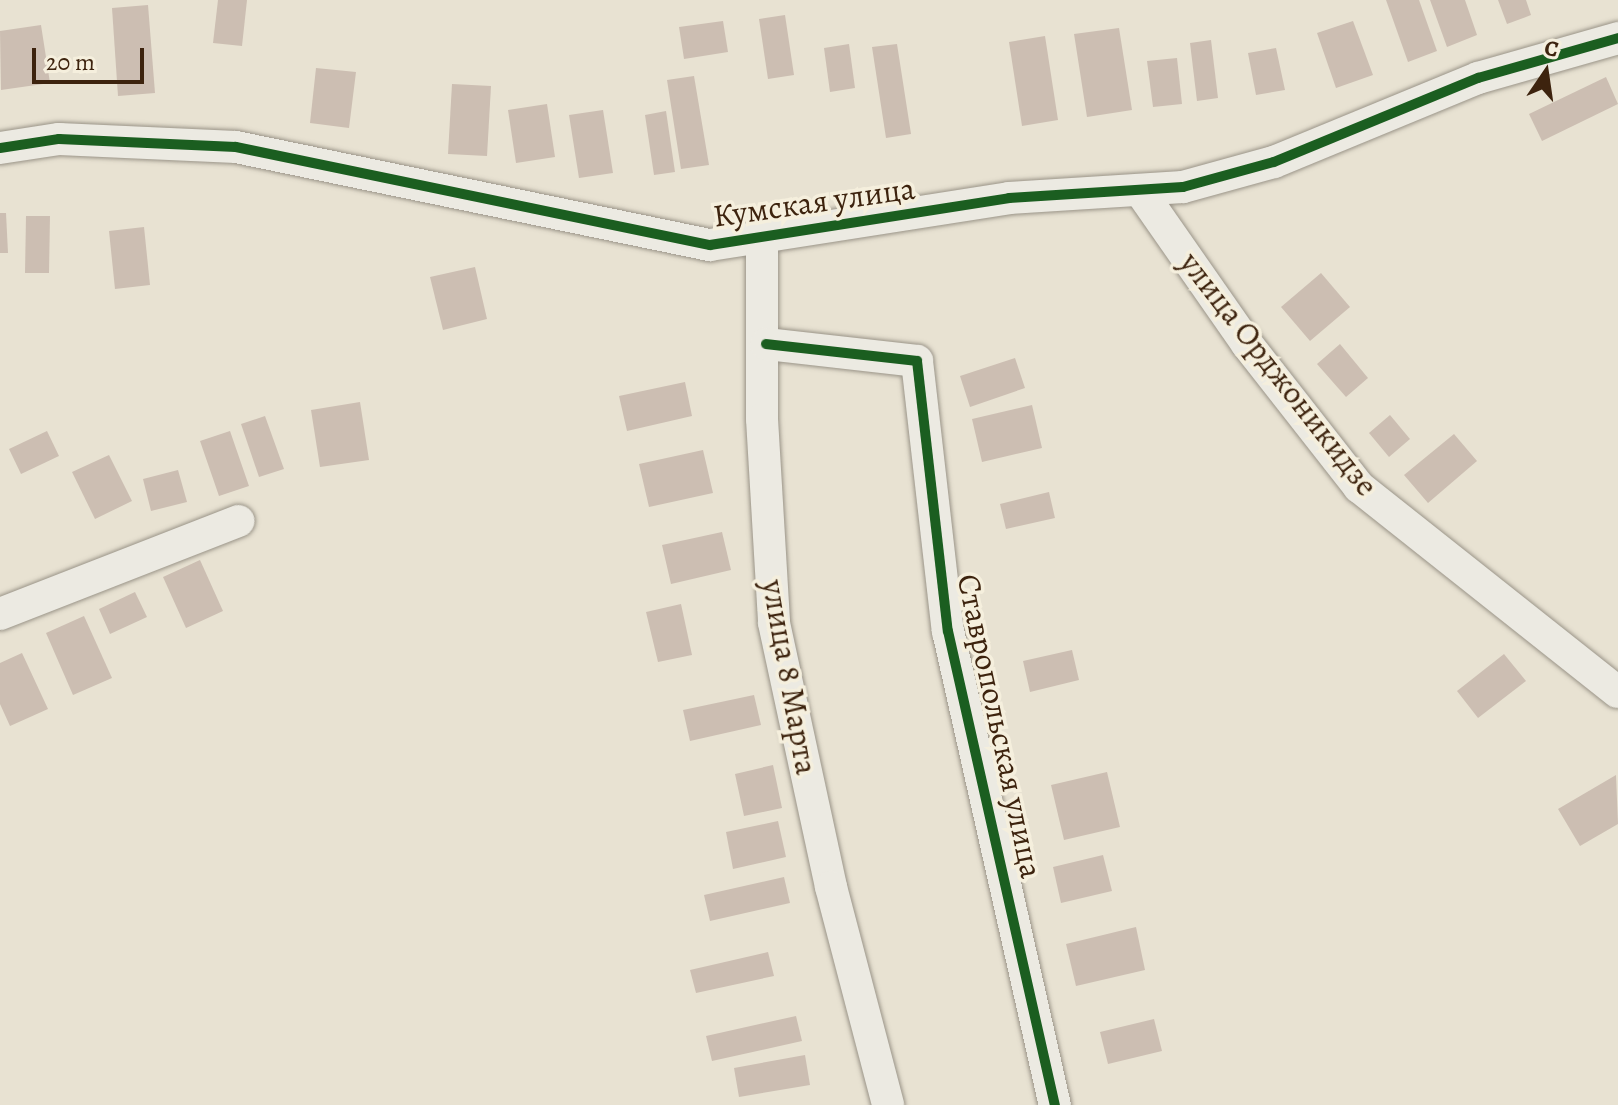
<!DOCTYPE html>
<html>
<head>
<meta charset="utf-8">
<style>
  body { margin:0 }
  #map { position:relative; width:1618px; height:1105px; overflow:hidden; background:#e8e2d2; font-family:Alegreya,serif }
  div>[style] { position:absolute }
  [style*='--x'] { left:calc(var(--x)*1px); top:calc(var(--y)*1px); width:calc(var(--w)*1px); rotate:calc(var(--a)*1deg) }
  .building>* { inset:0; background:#ccbeb2 }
  .roads { filter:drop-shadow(0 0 2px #9a9488) drop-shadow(0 0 2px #9a9488) }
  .minor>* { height:32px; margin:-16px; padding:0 16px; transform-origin:16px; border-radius:16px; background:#eceae2 }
  .cycleway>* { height:10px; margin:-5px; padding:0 5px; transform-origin:5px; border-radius:5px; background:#1b5e20 }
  span { translate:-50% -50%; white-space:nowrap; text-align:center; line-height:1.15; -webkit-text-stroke:7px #f5efdd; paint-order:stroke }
  .street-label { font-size:32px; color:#3d230e }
  .north { position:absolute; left:1506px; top:32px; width:80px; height:80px; -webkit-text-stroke:6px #f5efdd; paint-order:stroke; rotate:13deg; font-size:22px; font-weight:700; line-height:32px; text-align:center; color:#3d230e }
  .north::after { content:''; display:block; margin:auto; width:28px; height:36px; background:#3d230e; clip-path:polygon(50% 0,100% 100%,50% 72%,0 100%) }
  .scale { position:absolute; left:32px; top:48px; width:112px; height:36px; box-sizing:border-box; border:4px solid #3d230e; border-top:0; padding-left:10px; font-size:24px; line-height:28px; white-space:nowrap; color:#3d230e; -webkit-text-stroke:6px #f5efdd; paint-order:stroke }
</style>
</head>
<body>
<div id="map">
  <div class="building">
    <i style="clip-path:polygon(218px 0,247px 0,242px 46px,213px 43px)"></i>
    <i style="clip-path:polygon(1386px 0,1419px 0,1437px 51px,1408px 62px)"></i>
    <i style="clip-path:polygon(1430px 0,1465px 0,1477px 35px,1447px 47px)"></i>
    <i style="clip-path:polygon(1498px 0,1526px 0,1531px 15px,1507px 24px)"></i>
    <i style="clip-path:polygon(148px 5px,155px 93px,118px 96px,112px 8px)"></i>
    <i style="clip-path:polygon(785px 15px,794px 75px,768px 79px,759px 19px)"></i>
    <i style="clip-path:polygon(723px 21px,728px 52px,684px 59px,679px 27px)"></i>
    <i style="clip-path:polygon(1353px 21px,1373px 75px,1336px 88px,1317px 33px)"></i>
    <i style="clip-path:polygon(41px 25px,50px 83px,1px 90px,0 31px)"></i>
    <i style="clip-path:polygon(1119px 28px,1132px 110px,1087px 117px,1074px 34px)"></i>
    <i style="clip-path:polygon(1045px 36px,1058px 120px,1022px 126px,1009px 42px)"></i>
    <i style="clip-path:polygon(1211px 40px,1218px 98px,1197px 101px,1190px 43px)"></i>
    <i style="clip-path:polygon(849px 44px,855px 88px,830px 92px,824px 48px)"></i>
    <i style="clip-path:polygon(897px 44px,911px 134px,886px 138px,872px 47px)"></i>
    <i style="clip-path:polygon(1276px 48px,1285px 90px,1256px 95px,1248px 53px)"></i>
    <i style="clip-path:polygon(1177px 58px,1182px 104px,1153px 107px,1147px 61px)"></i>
    <i style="clip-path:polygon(316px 68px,356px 72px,349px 128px,310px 123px)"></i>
    <i style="clip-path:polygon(694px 76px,709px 165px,681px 169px,667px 80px)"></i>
    <i style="clip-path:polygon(1606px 77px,1618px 104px,1542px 141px,1529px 114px)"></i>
    <i style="clip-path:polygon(452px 84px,491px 86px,487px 156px,448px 154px)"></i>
    <i style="clip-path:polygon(547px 104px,555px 157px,516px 163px,508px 110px)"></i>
    <i style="clip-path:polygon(603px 110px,613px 173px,579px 178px,569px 115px)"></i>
    <i style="clip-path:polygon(666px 111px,675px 172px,654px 175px,645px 115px)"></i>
    <i style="clip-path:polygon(0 213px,6px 213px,8px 253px,0 253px)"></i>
    <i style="clip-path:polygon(26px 216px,50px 216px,49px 273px,25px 273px)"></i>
    <i style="clip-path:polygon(144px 227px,150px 285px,115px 289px,109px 231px)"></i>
    <i style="clip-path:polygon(475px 267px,487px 319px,443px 330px,430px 277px)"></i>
    <i style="clip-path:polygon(1321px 273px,1350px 307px,1310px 341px,1281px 307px)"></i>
    <i style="clip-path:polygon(1340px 344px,1368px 378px,1346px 397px,1317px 364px)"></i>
    <i style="clip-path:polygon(1015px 358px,1025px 388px,970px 407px,960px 376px)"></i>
    <i style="clip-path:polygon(685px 382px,692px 416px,627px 431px,619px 396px)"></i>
    <i style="clip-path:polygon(360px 402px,369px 460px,320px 467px,311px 410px)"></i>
    <i style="clip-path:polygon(1032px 405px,1042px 448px,982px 462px,972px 419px)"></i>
    <i style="clip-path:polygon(1390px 415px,1410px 439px,1389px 457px,1369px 433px)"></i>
    <i style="clip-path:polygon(265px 416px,284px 469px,259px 477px,241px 424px)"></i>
    <i style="clip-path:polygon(47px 431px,59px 456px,21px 474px,9px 449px)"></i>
    <i style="clip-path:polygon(230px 431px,249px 486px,219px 496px,200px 441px)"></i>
    <i style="clip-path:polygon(1454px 434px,1477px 461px,1428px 503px,1404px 475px)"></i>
    <i style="clip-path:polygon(703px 450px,713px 493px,649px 507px,639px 464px)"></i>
    <i style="clip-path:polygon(109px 455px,132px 501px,95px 519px,72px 472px)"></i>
    <i style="clip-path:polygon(178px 470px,187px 502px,151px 511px,143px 479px)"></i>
    <i style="clip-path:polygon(1049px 492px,1055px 518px,1006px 529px,1000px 504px)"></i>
    <i style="clip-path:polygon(722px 532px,731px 570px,671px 584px,662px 545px)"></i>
    <i style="clip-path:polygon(200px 560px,223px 611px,186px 628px,163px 577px)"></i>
    <i style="clip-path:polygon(135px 592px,147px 617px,110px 634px,99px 609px)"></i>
    <i style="clip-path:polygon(681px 604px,692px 655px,658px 662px,646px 612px)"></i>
    <i style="clip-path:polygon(84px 616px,112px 678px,73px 695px,46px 633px)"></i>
    <i style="clip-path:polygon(1072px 650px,1079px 680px,1030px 692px,1023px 661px)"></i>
    <i style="clip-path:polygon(22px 653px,48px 709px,10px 726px,0 704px,0 663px)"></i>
    <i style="clip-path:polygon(1504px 654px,1526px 681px,1478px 718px,1457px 691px)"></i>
    <i style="clip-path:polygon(754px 695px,761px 725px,690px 741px,683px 710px)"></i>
    <i style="clip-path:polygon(773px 765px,782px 808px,744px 816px,735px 774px)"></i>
    <i style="clip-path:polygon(1107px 772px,1120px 827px,1064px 840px,1051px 785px)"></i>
    <i style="clip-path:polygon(1616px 775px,1618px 824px,1580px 846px,1558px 809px)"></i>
    <i style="clip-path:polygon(778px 821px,786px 857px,733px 869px,726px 832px)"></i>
    <i style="clip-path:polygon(1103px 855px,1112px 891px,1061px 903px,1053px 867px)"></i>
    <i style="clip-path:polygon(784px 877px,790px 903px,710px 921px,704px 895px)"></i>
    <i style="clip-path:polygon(1136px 927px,1145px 970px,1076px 986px,1066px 944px)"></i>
    <i style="clip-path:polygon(768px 952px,774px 976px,696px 993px,690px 970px)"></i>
    <i style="clip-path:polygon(796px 1016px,802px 1041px,712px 1061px,706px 1036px)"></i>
    <i style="clip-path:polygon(1154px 1019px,1162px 1051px,1108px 1064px,1100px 1032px)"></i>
    <i style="clip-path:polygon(805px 1055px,810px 1085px,739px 1097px,734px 1068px)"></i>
  </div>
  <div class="roads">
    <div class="minor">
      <i style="--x:0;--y:148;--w:60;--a:-8.7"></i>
      <i style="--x:59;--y:139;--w:177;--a:2.6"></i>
      <i style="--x:236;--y:147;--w:484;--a:11.7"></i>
      <i style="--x:710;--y:245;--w:303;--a:-8.9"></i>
      <i style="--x:1009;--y:198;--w:174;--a:-3.6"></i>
      <i style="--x:1183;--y:187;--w:94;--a:-15.4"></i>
      <i style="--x:1274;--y:162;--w:221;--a:-22.4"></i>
      <i style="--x:1478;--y:78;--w:146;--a:-15.9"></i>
      <i style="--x:1141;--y:192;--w:185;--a:55.1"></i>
      <i style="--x:1247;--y:344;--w:182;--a:51.9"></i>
      <i style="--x:1359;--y:487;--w:330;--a:38.4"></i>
      <i style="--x:762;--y:240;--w:179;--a:90"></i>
      <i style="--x:762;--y:419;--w:204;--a:86.6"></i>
      <i style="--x:774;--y:623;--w:270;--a:77.8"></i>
      <i style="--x:831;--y:887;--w:225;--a:75.3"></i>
      <i style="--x:766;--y:344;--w:152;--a:6.4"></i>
      <i style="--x:917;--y:361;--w:272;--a:83.5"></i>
      <i style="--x:948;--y:631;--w:486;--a:77.3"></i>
      <i style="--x:0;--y:614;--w:256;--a:-21.3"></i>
    </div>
  </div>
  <div class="cycleway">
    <i style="--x:0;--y:148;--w:60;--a:-8.7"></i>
    <i style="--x:59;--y:139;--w:177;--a:2.6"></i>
    <i style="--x:236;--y:147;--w:484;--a:11.7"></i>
    <i style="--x:710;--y:245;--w:303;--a:-8.9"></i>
    <i style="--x:1009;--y:198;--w:174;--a:-3.6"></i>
    <i style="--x:1183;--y:187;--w:94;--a:-15.4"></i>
    <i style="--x:1274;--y:162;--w:221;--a:-22.4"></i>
    <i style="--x:1478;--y:78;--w:146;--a:-15.9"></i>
    <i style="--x:766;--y:344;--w:152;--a:6.4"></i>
    <i style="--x:917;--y:361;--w:272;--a:83.5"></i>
    <i style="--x:948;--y:631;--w:486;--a:77.3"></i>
  </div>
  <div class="street-label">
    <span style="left:814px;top:202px;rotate:-8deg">Кумская улица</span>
    <span style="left:1279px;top:374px;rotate:52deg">улица Орджоникидзе</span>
    <span style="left:790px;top:677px;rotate:80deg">улица 8 Марта</span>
    <span style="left:1000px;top:726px;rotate:78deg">Ставропольская улица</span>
  </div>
  <div class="north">С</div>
  <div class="scale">20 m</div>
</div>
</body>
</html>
